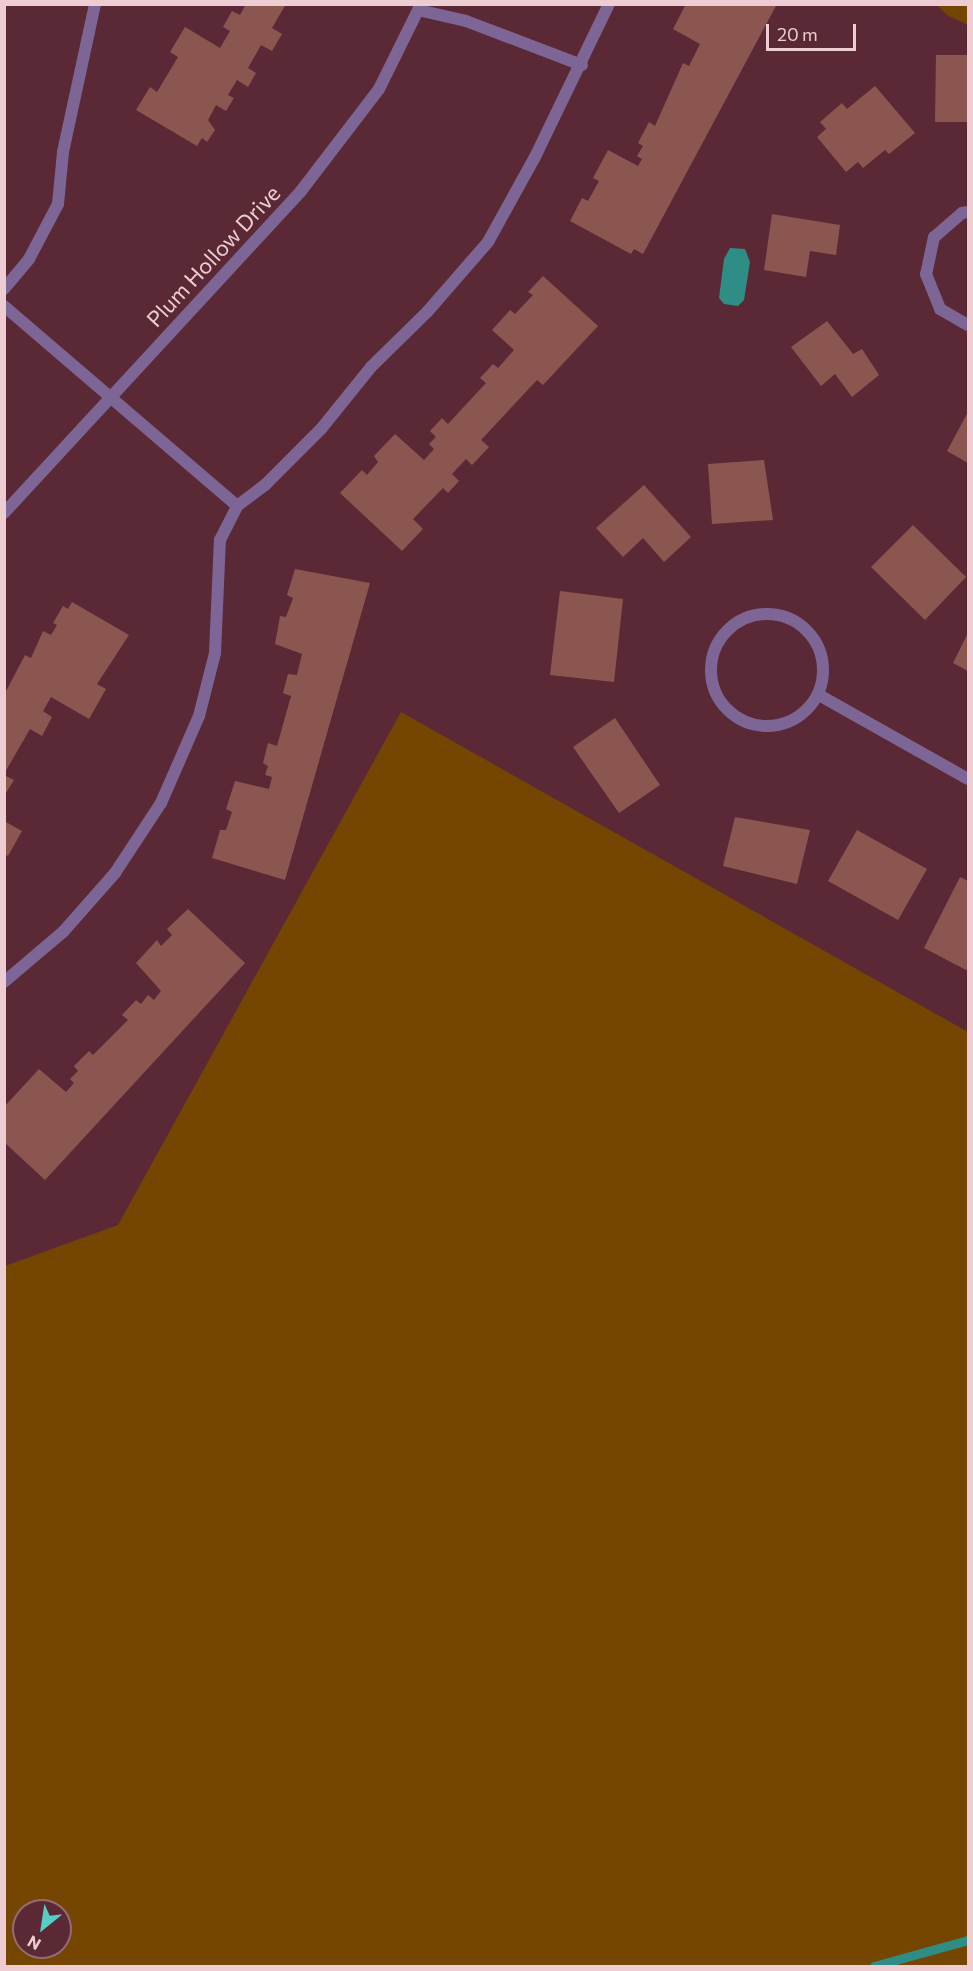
<!DOCTYPE html>
<html>
<head>
<meta charset="utf-8">
<style>
  body { margin:0 }
  #map { position:relative; width:973px; height:1971px; overflow:hidden; background:#5b2935; font-family:Commissioner,sans-serif }
  div>[style] { position:absolute }
  [style*='--x'] { left:calc(var(--x)*1px); top:calc(var(--y)*1px); width:calc(var(--w)*1px); rotate:calc(var(--a)*1deg) }
  .green>* { inset:0; background:#754601 }
  .water>* { inset:0; background:#2e8e86 }
  .stream>* { height:9px; margin:-4.5px; padding:0 4.5px; transform-origin:4.5px; border-radius:4.5px; background:#2e8e86 }
  .building>* { inset:0; background:#8c5650 }
  .service>* { height:12px; margin:-6px; padding:0 6px; transform-origin:6px; border-radius:6px; background:#7d6695 }
  .minor>* { height:12px; margin:-6px; padding:0 6px; transform-origin:6px; border-radius:6px; background:#7d6695 }
  .minor>.ring { margin:-6px; padding:0; box-sizing:content-box; background:none; border:12px solid #7d6695; border-radius:50% }
  span { translate:-50% -50%; white-space:nowrap; text-align:center; line-height:1.15; -webkit-text-stroke:4.5px #5b2935; paint-order:stroke }
  .street-label { font-size:22px; color:#edcdd2 }
  .frame { position:absolute; inset:0; border:6px solid #edcdd2; pointer-events:none }
  .north { position:absolute; left:12px; top:1899px; width:60px; height:60px; box-sizing:border-box; background:#5b2935; border:2px solid #956b74; border-radius:50%; rotate:210deg; font-size:16px; font-weight:700; line-height:24px; text-align:center; color:#edcdd2 }
  .north::after { content:''; display:block; margin:auto; width:21px; height:27px; background:#56cec3; clip-path:polygon(50% 0,100% 100%,50% 72%,0 100%) }
  .scale { position:absolute; left:766px; top:24px; width:90px; height:27px; box-sizing:border-box; border:3px solid #edcdd2; border-top:0; padding-left:8px; font-size:18px; line-height:21px; white-space:nowrap; color:#edcdd2; -webkit-text-stroke:4px #5b2935; paint-order:stroke }
</style>
</head>
<body>
<div id="map">
  <div class="green">
    <i style="clip-path:polygon(937px 5px,968px 5px,968px 25px,947px 15px)"></i>
    <i style="clip-path:polygon(evenodd,401px 712px,968px 1032px,968px 1966px,5px 1966px,5px 1266px,118px 1225px,401px 712px,24px 1911px,60px 1911px,60px 1947px,24px 1947px,24px 1911px)"></i>
  </div>
  <div class="water">
    <i style="clip-path:polygon(730px 248px,745px 249px,750px 262px,744px 300px,738px 306px,724px 304px,719px 298px,724px 259px)"></i>
  </div>
  <div class="stream">
    <i style="--x:874;--y:1966;--w:98;--a:-15.5"></i>
  </div>
  <div class="building">
    <i style="clip-path:polygon(246px 4px,286px 4px,272px 28px,282px 34px,272px 51px,261px 45px,248px 68px,256px 73px,248px 87px,237px 80px,228px 95px,234px 98px,226px 111px,216px 105px,208px 120px,215px 130px,207px 142px,202px 138px,197px 146px,136px 110px,150px 87px,157px 92px,178px 57px,170px 52px,185px 27px,220px 48px,230px 31px,223px 27px,232px 11px,240px 15px)"></i>
    <i style="clip-path:polygon(686px 4px,777px 4px,643px 254px,634px 249px,631px 254px,570px 221px,582px 198px,588px 201px,599px 181px,593px 178px,608px 150px,638px 166px,642px 159px,637px 156px,643px 146px,638px 143px,649px 122px,655px 126px,683px 63px,689px 66px,700px 44px,673px 29px)"></i>
    <i style="clip-path:polygon(936px 55px,968px 55px,967px 122px,935px 122px)"></i>
    <i style="clip-path:polygon(875px 86px,915px 133px,889px 154px,885px 150px,863px 168px,858px 162px,846px 172px,817px 137px,826px 129px,820px 122px,842px 103px,847px 109px)"></i>
    <i style="clip-path:polygon(772px 214px,840px 225px,836px 255px,810px 251px,806px 277px,764px 270px)"></i>
    <i style="clip-path:polygon(543px 276px,598px 326px,543px 385px,537px 380px,481px 440px,489px 447px,472px 465px,466px 459px,452px 474px,459px 481px,448px 493px,443px 488px,413px 519px,423px 529px,402px 551px,340px 493px,362px 470px,367px 475px,378px 462px,374px 456px,395px 434px,424px 460px,434px 449px,429px 444px,436px 437px,430px 431px,442px 418px,448px 424px,486px 383px,480px 378px,493px 364px,498px 368px,514px 350px,492px 330px,510px 310px,515px 314px,533px 295px,528px 292px)"></i>
    <i style="clip-path:polygon(827px 321px,853px 354px,862px 349px,879px 375px,852px 397px,835px 374px,821px 386px,791px 347px)"></i>
    <i style="clip-path:polygon(968px 412px,968px 463px,947px 451px)"></i>
    <i style="clip-path:polygon(764px 460px,773px 520px,712px 524px,708px 464px)"></i>
    <i style="clip-path:polygon(644px 485px,691px 537px,664px 562px,643px 538px,623px 557px,596px 528px)"></i>
    <i style="clip-path:polygon(913px 525px,966px 577px,925px 620px,871px 567px)"></i>
    <i style="clip-path:polygon(295px 569px,370px 583px,285px 880px,212px 858px,220px 830px,226px 830px,232px 812px,226px 809px,235px 781px,269px 789px,272px 777px,265px 775px,268px 766px,263px 763px,268px 743px,277px 746px,291px 696px,283px 693px,288px 674px,297px 675px,302px 654px,275px 644px,280px 616px,286px 617px,293px 598px,287px 595px)"></i>
    <i style="clip-path:polygon(560px 591px,623px 599px,614px 682px,550px 675px)"></i>
    <i style="clip-path:polygon(72px 602px,129px 635px,97px 684px,106px 689px,89px 719px,51px 697px,43px 711px,52px 717px,42px 736px,30px 729px,4px 774px,4px 695px,25px 655px,31px 658px,43px 631px,51px 635px,57px 625px,53px 623px,63px 606px,68px 609px)"></i>
    <i style="clip-path:polygon(968px 633px,968px 671px,953px 663px)"></i>
    <i style="clip-path:polygon(615px 718px,660px 785px,619px 813px,573px 747px)"></i>
    <i style="clip-path:polygon(4px 775px,14px 780px,6px 793px,4px 792px)"></i>
    <i style="clip-path:polygon(735px 817px,810px 830px,797px 884px,723px 866px)"></i>
    <i style="clip-path:polygon(4px 821px,22px 831px,8px 856px,4px 854px)"></i>
    <i style="clip-path:polygon(857px 830px,927px 869px,898px 920px,828px 881px)"></i>
    <i style="clip-path:polygon(960px 877px,968px 881px,968px 971px,924px 948px)"></i>
    <i style="clip-path:polygon(188px 909px,245px 963px,45px 1180px,4px 1142px,4px 1107px,39px 1069px,66px 1092px,74px 1083px,70px 1079px,78px 1071px,74px 1066px,89px 1051px,93px 1055px,128px 1020px,122px 1015px,136px 1000px,141px 1004px,148px 995px,154px 1000px,161px 991px,136px 963px,157px 940px,161px 946px,172px 935px,167px 929px)"></i>
  </div>
  <div class="service">
    <i style="--x:418;--y:10;--w:49;--a:12.9"></i>
    <i style="--x:466;--y:21;--w:124;--a:20.8"></i>
    <i style="--x:4;--y:289;--w:39;--a:-50"></i>
    <i style="--x:29;--y:259;--w:62;--a:-62.2"></i>
    <i style="--x:58;--y:204;--w:52;--a:-84.5"></i>
    <i style="--x:63;--y:152;--w:151;--a:-77.8"></i>
    <i style="--x:4;--y:306;--w:307;--a:40.6"></i>
    <i style="--x:4;--y:982;--w:77;--a:-40.3"></i>
    <i style="--x:63;--y:932;--w:79;--a:-48.6"></i>
    <i style="--x:115;--y:873;--w:84;--a:-56.7"></i>
    <i style="--x:161;--y:803;--w:95;--a:-66.4"></i>
    <i style="--x:199;--y:716;--w:65;--a:-75.7"></i>
    <i style="--x:215;--y:653;--w:113;--a:-87.5"></i>
    <i style="--x:220;--y:540;--w:38;--a:-63"></i>
    <i style="--x:237;--y:506;--w:36;--a:-37"></i>
    <i style="--x:266;--y:484;--w:78;--a:-45"></i>
    <i style="--x:321;--y:429;--w:80;--a:-51.1"></i>
    <i style="--x:371;--y:367;--w:80;--a:-44.5"></i>
    <i style="--x:428;--y:311;--w:91;--a:-49"></i>
    <i style="--x:488;--y:242;--w:97;--a:-61.1"></i>
    <i style="--x:535;--y:157;--w:170;--a:-64.2"></i>
  </div>
  <div class="minor">
    <i style="--x:968;--y:212;--w:6;--a:171"></i>
    <i style="--x:962;--y:213;--w:37;--a:139"></i>
    <i style="--x:934;--y:237;--w:38;--a:102"></i>
    <i style="--x:926;--y:274;--w:38;--a:68"></i>
    <i style="--x:940;--y:309;--w:32;--a:30"></i>
    <i style="--x:4;--y:513;--w:438;--a:-47.3"></i>
    <i style="--x:301;--y:191;--w:128;--a:-52.6"></i>
    <i style="--x:379;--y:89;--w:95;--a:-63.7"></i>
    <i class="ring" style="left:711px;top:614px;width:100px;height:100px"></i>
    <i style="--x:819;--y:695;--w:171;--a:29.4"></i>
  </div>
  <div class="street-label">
    <span style="left:213px;top:256px;rotate:-47deg">Plum Hollow Drive</span>
  </div>
  <div class="frame"></div>
  <div class="north">N</div>
  <div class="scale">20 m</div>
</div>
</body>
</html>
